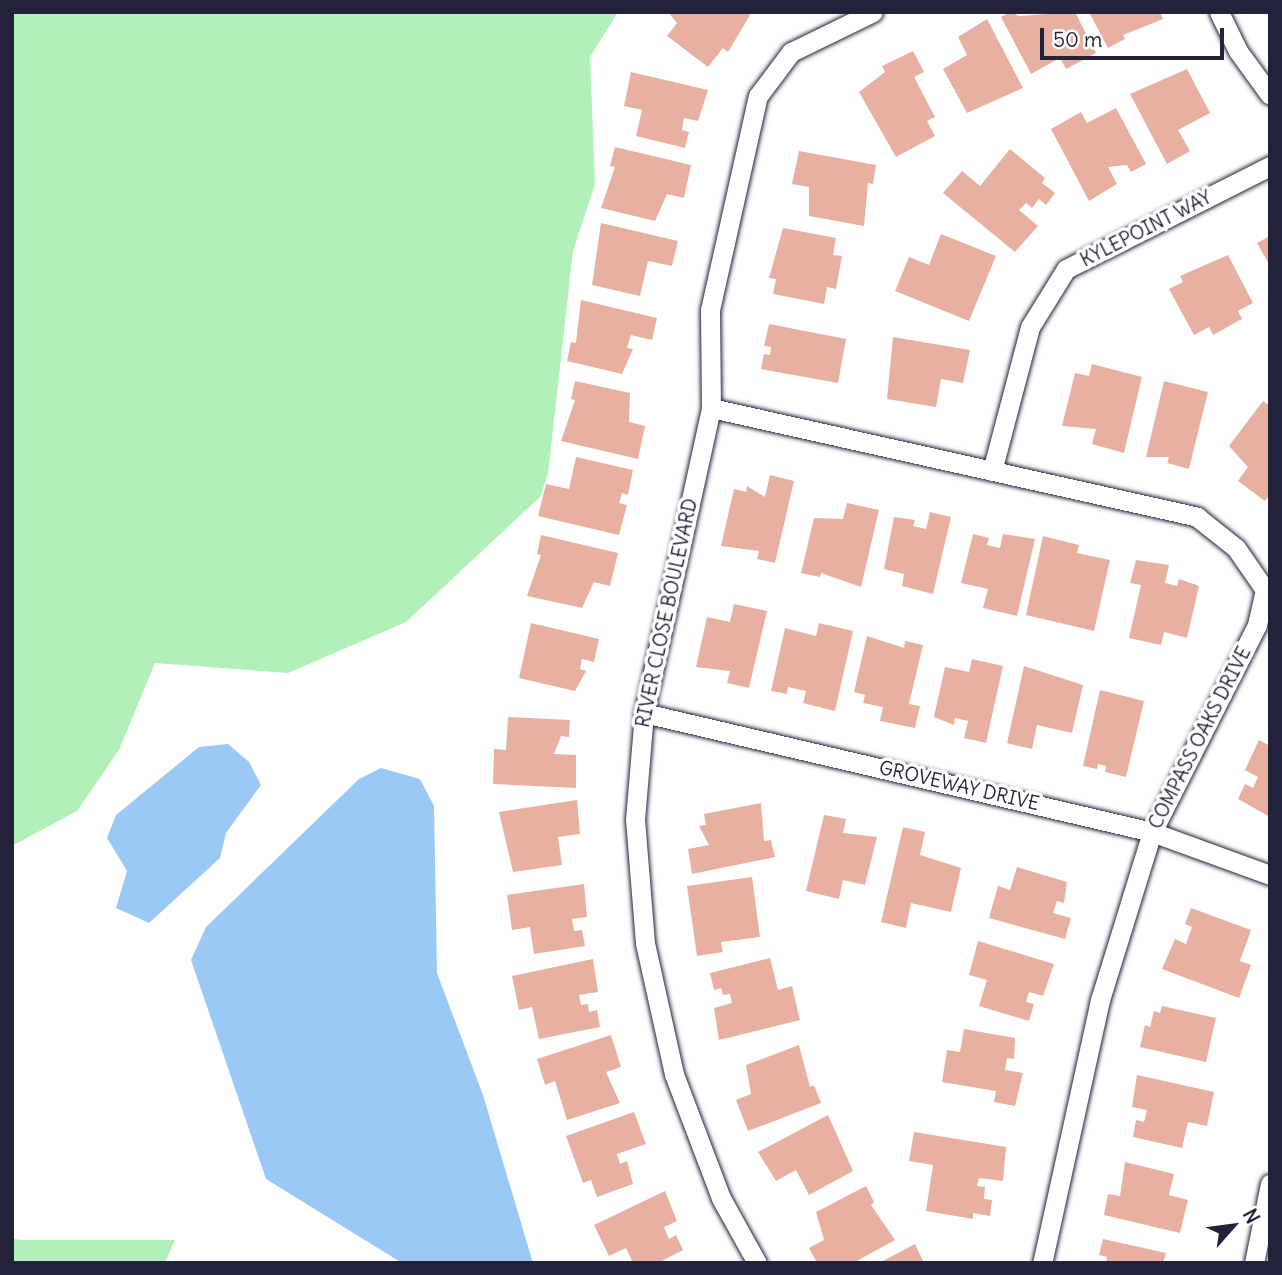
<!DOCTYPE html>
<html>
<head>
<meta charset="utf-8">
<style>
  body { margin:0 }
  #map { position:relative; width:1282px; height:1275px; overflow:hidden; background:#fff; font-family:Delius,sans-serif }
  div>[style] { position:absolute }
  [style*='--x'] { left:calc(var(--x)*1px); top:calc(var(--y)*1px); width:calc(var(--w)*1px); rotate:calc(var(--a)*1deg) }
  .green>* { inset:0; background:#b1f0b8 }
  .water>* { inset:0; background:#9bc9f6 }
  .building>* { inset:0; background:#e8b0a0 }
  .roads { filter:drop-shadow(0 0 2px #22223b) drop-shadow(0 0 2px #22223b) }
  .minor>* { height:19px; margin:-9.5px; padding:0 9.5px; transform-origin:9.5px; border-radius:9.5px; background:#fff }
  span { translate:-50% -50%; white-space:nowrap; text-align:center; line-height:1.15; -webkit-text-stroke:7px #fff; paint-order:stroke }
  .street-label { font-size:19px; color:#22223b }
  .frame { position:absolute; inset:0; border:14px solid #22223b; pointer-events:none }
  .north { position:absolute; left:1198px; top:1191px; width:70px; height:70px; -webkit-text-stroke:5px #fff; paint-order:stroke; rotate:62deg; font-size:19px; font-weight:700; line-height:28px; text-align:center; color:#22223b }
  .north::after { content:''; display:block; margin:auto; width:24px; height:32px; background:#22223b; clip-path:polygon(50% 0,100% 100%,50% 72%,0 100%) }
  .scale { position:absolute; left:1040px; top:28px; width:184px; height:32px; box-sizing:border-box; border:4px solid #22223b; border-top:0; padding-left:9px; font-size:21px; line-height:24px; white-space:nowrap; color:#22223b; -webkit-text-stroke:5px #fff; paint-order:stroke }
</style>
</head>
<body>
<div id="map">
  <div class="green">
    <i style="clip-path:polygon(12px 12px,618px 12px,590px 57px,595px 184px,573px 251px,548px 474px,540px 497px,406px 622px,288px 673px,155px 663px,119px 750px,77px 811px,12px 846px)"></i>
    <i style="clip-path:polygon(12px 1239px,24px 1240px,175px 1240px,165px 1263px,12px 1263px)"></i>
  </div>
  <div class="water">
    <i style="clip-path:polygon(228px 744px,249px 762px,261px 785px,226px 833px,220px 858px,149px 923px,116px 908px,127px 871px,107px 838px,116px 815px,199px 747px)"></i>
    <i style="clip-path:polygon(381px 768px,420px 779px,434px 806px,437px 973px,483px 1095px,533px 1263px,402px 1263px,266px 1179px,191px 960px,206px 927px,359px 779px)"></i>
  </div>
  <div class="building">
    <i style="clip-path:polygon(668px 12px,747px 12px,750px 15px,728px 52px,723px 48px,708px 67px,667px 36px,677px 23px)"></i>
    <i style="clip-path:polygon(1010px 12px,1019px 16px,1075px 12px,1096px 53px,1066px 69px,1060px 58px,1031px 74px,1001px 17px)"></i>
    <i style="clip-path:polygon(1089px 12px,1160px 12px,1163px 19px,1123px 35px,1125px 39px,1108px 48px)"></i>
    <i style="clip-path:polygon(987px 19px,1023px 88px,967px 113px,943px 69px,967px 55px,958px 37px)"></i>
    <i style="clip-path:polygon(913px 51px,924px 72px,914px 77px,935px 117px,927px 121px,935px 136px,896px 157px,859px 92px,885px 72px,882px 66px)"></i>
    <i style="clip-path:polygon(1187px 69px,1210px 113px,1178px 130px,1190px 151px,1167px 164px,1130px 94px)"></i>
    <i style="clip-path:polygon(631px 72px,708px 90px,698px 121px,684px 118px,682px 130px,689px 132px,685px 148px,636px 136px,642px 110px,624px 106px)"></i>
    <i style="clip-path:polygon(1116px 108px,1146px 164px,1131px 172px,1127px 165px,1108px 167px,1117px 184px,1089px 201px,1051px 129px,1081px 112px,1087px 123px)"></i>
    <i style="clip-path:polygon(615px 147px,691px 165px,684px 198px,667px 194px,655px 221px,601px 208px,615px 167px,610px 166px)"></i>
    <i style="clip-path:polygon(1010px 149px,1045px 178px,1042px 183px,1055px 193px,1046px 205px,1039px 199px,1032px 208px,1026px 203px,1019px 210px,1038px 226px,1015px 252px,943px 193px,962px 171px,980px 186px)"></i>
    <i style="clip-path:polygon(799px 151px,876px 165px,873px 184px,868px 183px,864px 226px,809px 216px,809px 187px,792px 184px)"></i>
    <i style="clip-path:polygon(601px 223px,678px 241px,672px 266px,648px 261px,640px 296px,592px 285px)"></i>
    <i style="clip-path:polygon(783px 228px,836px 238px,833px 255px,842px 256px,836px 289px,827px 287px,824px 304px,773px 294px,776px 279px,769px 278px)"></i>
    <i style="clip-path:polygon(941px 234px,996px 256px,969px 321px,895px 291px,909px 257px,929px 265px)"></i>
    <i style="clip-path:polygon(1270px 236px,1270px 266px,1257px 243px)"></i>
    <i style="clip-path:polygon(1228px 255px,1253px 303px,1238px 311px,1242px 319px,1213px 335px,1209px 327px,1194px 335px,1169px 289px,1183px 282px,1180px 276px)"></i>
    <i style="clip-path:polygon(581px 300px,657px 318px,652px 340px,631px 335px,627px 348px,633px 349px,622px 374px,567px 361px,571px 342px,576px 343px)"></i>
    <i style="clip-path:polygon(769px 324px,846px 339px,838px 383px,761px 369px,764px 354px,770px 355px,771px 347px,764px 346px)"></i>
    <i style="clip-path:polygon(893px 337px,970px 350px,963px 383px,941px 379px,936px 407px,887px 399px)"></i>
    <i style="clip-path:polygon(1092px 364px,1142px 377px,1124px 453px,1092px 444px,1096px 429px,1062px 426px,1075px 373px,1089px 376px)"></i>
    <i style="clip-path:polygon(575px 381px,630px 393px,629px 422px,645px 426px,638px 459px,561px 441px,575px 400px,571px 399px)"></i>
    <i style="clip-path:polygon(1164px 381px,1208px 392px,1189px 469px,1167px 463px,1169px 457px,1146px 457px)"></i>
    <i style="clip-path:polygon(1263px 401px,1270px 406px,1270px 495px,1265px 501px,1238px 481px,1248px 467px,1229px 446px)"></i>
    <i style="clip-path:polygon(576px 457px,633px 470px,628px 495px,622px 493px,619px 503px,627px 505px,619px 535px,538px 516px,546px 484px,569px 489px)"></i>
    <i style="clip-path:polygon(770px 475px,794px 481px,775px 563px,757px 559px,759px 551px,721px 546px,734px 489px,746px 492px,747px 486px,765px 497px)"></i>
    <i style="clip-path:polygon(847px 503px,879px 510px,861px 587px,821px 573px,820px 577px,801px 573px,814px 518px,843px 519px)"></i>
    <i style="clip-path:polygon(930px 512px,951px 517px,933px 594px,902px 586px,904px 574px,884px 569px,894px 517px,915px 520px,913px 526px,926px 529px)"></i>
    <i style="clip-path:polygon(973px 534px,989px 538px,987px 545px,1000px 548px,1003px 534px,1035px 539px,1017px 616px,983px 608px,988px 589px,961px 583px)"></i>
    <i style="clip-path:polygon(541px 535px,618px 553px,610px 586px,594px 582px,582px 608px,527px 596px,541px 555px,537px 554px)"></i>
    <i style="clip-path:polygon(1043px 536px,1079px 545px,1077px 553px,1110px 560px,1094px 631px,1026px 615px)"></i>
    <i style="clip-path:polygon(1136px 560px,1169px 565px,1165px 583px,1177px 586px,1179px 579px,1199px 586px,1187px 638px,1164px 632px,1161px 645px,1129px 638px,1141px 585px,1130px 583px)"></i>
    <i style="clip-path:polygon(734px 604px,767px 611px,749px 688px,727px 683px,730px 671px,696px 667px,707px 617px,730px 622px)"></i>
    <i style="clip-path:polygon(531px 623px,599px 639px,594px 662px,582px 659px,580px 669px,586px 671px,575px 691px,519px 678px)"></i>
    <i style="clip-path:polygon(819px 623px,853px 631px,835px 711px,803px 703px,806px 691px,788px 687px,787px 694px,771px 691px,785px 628px,816px 636px)"></i>
    <i style="clip-path:polygon(867px 636px,904px 648px,905px 641px,923px 645px,909px 704px,920px 706px,915px 728px,880px 721px,883px 707px,863px 703px,865px 695px,854px 692px)"></i>
    <i style="clip-path:polygon(972px 659px,1003px 666px,986px 743px,964px 738px,968px 721px,955px 718px,954px 725px,934px 717px,945px 667px,969px 672px)"></i>
    <i style="clip-path:polygon(1024px 666px,1083px 685px,1072px 733px,1037px 725px,1032px 749px,1007px 743px)"></i>
    <i style="clip-path:polygon(1100px 690px,1144px 701px,1126px 777px,1105px 772px,1106px 766px,1098px 764px,1097px 769px,1083px 766px)"></i>
    <i style="clip-path:polygon(508px 717px,570px 720px,569px 737px,561px 736px,554px 754px,576px 755px,576px 788px,493px 784px,494px 749px,506px 750px)"></i>
    <i style="clip-path:polygon(1259px 740px,1270px 746px,1270px 817px,1238px 799px,1245px 784px,1253px 788px,1258px 777px,1245px 770px)"></i>
    <i style="clip-path:polygon(577px 800px,580px 834px,558px 837px,562px 865px,513px 872px,499px 812px)"></i>
    <i style="clip-path:polygon(761px 803px,764px 841px,771px 840px,775px 857px,692px 874px,688px 849px,709px 845px,699px 826px,706px 825px,704px 814px)"></i>
    <i style="clip-path:polygon(824px 815px,846px 819px,843px 833px,877px 837px,865px 885px,843px 880px,839px 899px,806px 891px)"></i>
    <i style="clip-path:polygon(903px 827px,925px 832px,920px 855px,961px 868px,951px 912px,911px 903px,906px 928px,881px 922px)"></i>
    <i style="clip-path:polygon(1017px 867px,1067px 882px,1064px 903px,1057px 901px,1053px 913px,1071px 918px,1065px 939px,989px 918px,998px 886px,1010px 890px)"></i>
    <i style="clip-path:polygon(752px 877px,760px 937px,721px 942px,723px 952px,697px 956px,687px 886px)"></i>
    <i style="clip-path:polygon(584px 884px,587px 917px,572px 919px,574px 931px,582px 930px,585px 946px,534px 954px,530px 927px,512px 930px,507px 895px)"></i>
    <i style="clip-path:polygon(1191px 908px,1251px 930px,1240px 961px,1251px 965px,1239px 998px,1162px 969px,1175px 939px,1186px 944px,1192px 927px,1185px 924px)"></i>
    <i style="clip-path:polygon(978px 941px,1054px 964px,1043px 996px,1029px 992px,1026px 1002px,1034px 1004px,1029px 1021px,979px 1006px,987px 980px,969px 975px)"></i>
    <i style="clip-path:polygon(770px 958px,778px 990px,792px 986px,800px 1020px,719px 1040px,714px 1008px,732px 1003px,730px 994px,723px 995px,721px 988px,714px 990px,710px 973px)"></i>
    <i style="clip-path:polygon(593px 959px,598px 992px,579px 995px,581px 1005px,588px 1004px,589px 1012px,597px 1010px,600px 1027px,539px 1039px,532px 1007px,519px 1010px,512px 976px)"></i>
    <i style="clip-path:polygon(1162px 1006px,1216px 1018px,1206px 1062px,1140px 1047px,1145px 1025px,1150px 1027px,1154px 1011px,1160px 1013px)"></i>
    <i style="clip-path:polygon(964px 1029px,1015px 1038px,1014px 1059px,1007px 1058px,1005px 1070px,1023px 1073px,1015px 1106px,994px 1102px,996px 1091px,942px 1082px,947px 1050px,960px 1052px)"></i>
    <i style="clip-path:polygon(611px 1035px,621px 1067px,606px 1072px,620px 1103px,567px 1120px,555px 1081px,545px 1085px,537px 1059px)"></i>
    <i style="clip-path:polygon(799px 1045px,810px 1087px,814px 1085px,821px 1103px,748px 1131px,736px 1100px,751px 1094px,746px 1065px)"></i>
    <i style="clip-path:polygon(1137px 1075px,1214px 1092px,1207px 1126px,1188px 1122px,1182px 1148px,1133px 1137px,1136px 1120px,1144px 1122px,1147px 1110px,1132px 1107px)"></i>
    <i style="clip-path:polygon(634px 1112px,646px 1144px,617px 1154px,620px 1164px,627px 1161px,633px 1184px,597px 1197px,591px 1180px,583px 1183px,566px 1136px)"></i>
    <i style="clip-path:polygon(828px 1115px,853px 1171px,809px 1195px,796px 1170px,776px 1181px,758px 1152px)"></i>
    <i style="clip-path:polygon(914px 1132px,1006px 1147px,1003px 1181px,979px 1178px,977px 1186px,985px 1187px,984px 1199px,992px 1200px,990px 1216px,973px 1213px,973px 1219px,926px 1211px,933px 1165px,909px 1161px)"></i>
    <i style="clip-path:polygon(1125px 1162px,1174px 1174px,1169px 1195px,1188px 1200px,1180px 1233px,1104px 1215px,1108px 1194px,1120px 1196px)"></i>
    <i style="clip-path:polygon(866px 1186px,874px 1202px,871px 1205px,895px 1240px,853px 1263px,817px 1263px,809px 1248px,824px 1240px,816px 1212px)"></i>
    <i style="clip-path:polygon(665px 1191px,677px 1221px,664px 1227px,669px 1239px,676px 1235px,683px 1250px,658px 1263px,633px 1263px,626px 1248px,609px 1256px,594px 1225px)"></i>
    <i style="clip-path:polygon(1103px 1239px,1166px 1253px,1163px 1263px,1106px 1263px,1107px 1257px,1099px 1255px)"></i>
    <i style="clip-path:polygon(915px 1244px,924px 1263px,879px 1263px)"></i>
  </div>
  <div class="roads">
    <div class="minor">
      <i style="--x:1219;--y:12;--w:43;--a:64"></i>
      <i style="--x:1238;--y:51;--w:54;--a:54"></i>
      <i style="--x:711;--y:408;--w:498;--a:12.6"></i>
      <i style="--x:1197;--y:517;--w:50;--a:38.5"></i>
      <i style="--x:1236;--y:548;--w:51;--a:55.4"></i>
      <i style="--x:1265;--y:590;--w:36;--a:103"></i>
      <i style="--x:1257;--y:625;--w:232;--a:116.9"></i>
      <i style="--x:1152;--y:832;--w:176;--a:107.2"></i>
      <i style="--x:1100;--y:1000;--w:269;--a:102.4"></i>
      <i style="--x:992;--y:471;--w:149;--a:-75.2"></i>
      <i style="--x:1030;--y:327;--w:68;--a:-58.2"></i>
      <i style="--x:1066;--y:269;--w:229;--a:-26.8"></i>
      <i style="--x:644;--y:713;--w:522;--a:13.18"></i>
      <i style="--x:1152;--y:832;--w:126;--a:20"></i>
      <i style="--x:757;--y:1263;--w:74;--a:-119"></i>
      <i style="--x:721;--y:1198;--w:133;--a:-110.8"></i>
      <i style="--x:674;--y:1074;--w:134;--a:-102.5"></i>
      <i style="--x:645;--y:943;--w:123;--a:-94.6"></i>
      <i style="--x:635;--y:820;--w:107;--a:-85.2"></i>
      <i style="--x:644;--y:713;--w:312;--a:-77.6"></i>
      <i style="--x:711;--y:408;--w:98;--a:-90.6"></i>
      <i style="--x:710;--y:310;--w:219;--a:-77.4"></i>
      <i style="--x:758;--y:96;--w:55;--a:-53.1"></i>
      <i style="--x:791;--y:52;--w:91;--a:-26"></i>
      <i style="--x:1254;--y:1263;--w:81;--a:-78.6"></i>
    </div>
  </div>
  <div class="street-label">
    <span style="left:1146px;top:229px;rotate:-27deg">KYLEPOINT WAY</span>
    <span style="left:667px;top:613px;rotate:-78deg">RIVER CLOSE BOULEVARD</span>
    <span style="left:1200px;top:738px;rotate:-63deg">COMPASS OAKS DRIVE</span>
    <span style="left:959px;top:786px;rotate:13deg">GROVEWAY DRIVE</span>
  </div>
  <div class="frame"></div>
  <div class="north">N</div>
  <div class="scale">50 m</div>
</div>
</body>
</html>
